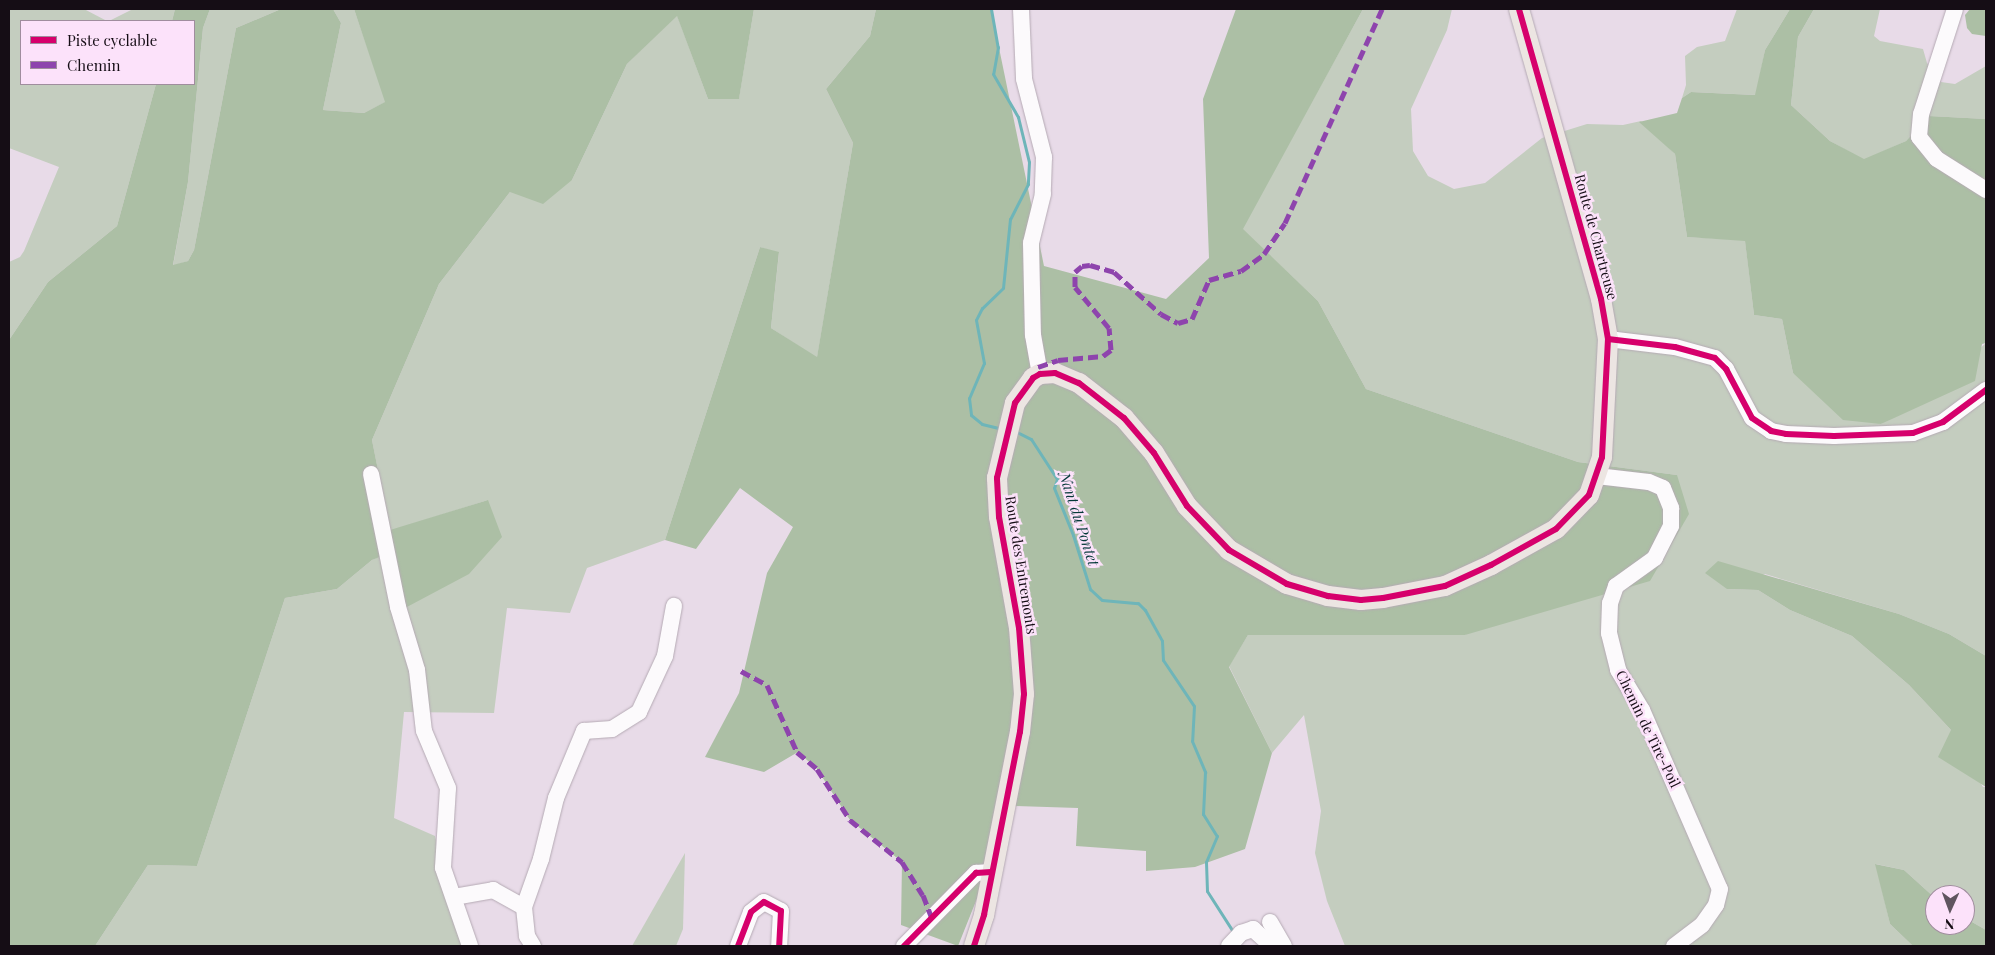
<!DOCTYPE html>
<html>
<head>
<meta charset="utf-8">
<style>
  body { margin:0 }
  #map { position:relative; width:1995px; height:955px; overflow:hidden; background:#e8dbe8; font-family:"Playfair Display",serif }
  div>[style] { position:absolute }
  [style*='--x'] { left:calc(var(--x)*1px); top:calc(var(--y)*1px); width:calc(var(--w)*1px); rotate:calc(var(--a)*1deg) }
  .green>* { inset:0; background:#c4cdbf }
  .forest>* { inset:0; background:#acbfa5 }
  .stream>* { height:3px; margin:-1.5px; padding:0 1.5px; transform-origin:1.5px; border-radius:1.5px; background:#6eb5b9 }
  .roads { filter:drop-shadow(0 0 1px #b5aab4) drop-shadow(0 0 1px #b5aab4) }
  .minor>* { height:16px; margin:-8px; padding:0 8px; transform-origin:8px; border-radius:8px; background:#fcfafc }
  .major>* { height:20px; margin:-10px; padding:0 10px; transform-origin:10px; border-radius:10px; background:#ece5e2 }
  .quiet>* { height:5px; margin-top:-2.5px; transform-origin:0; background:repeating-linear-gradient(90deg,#8e44ad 0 10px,transparent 0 15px) }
  .cycleway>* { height:6px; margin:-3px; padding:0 3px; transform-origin:3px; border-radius:3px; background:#d6006c }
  span { translate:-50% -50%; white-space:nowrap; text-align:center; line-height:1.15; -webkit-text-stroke:5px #fce2fa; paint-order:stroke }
  .street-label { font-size:14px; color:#150d15 }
  .water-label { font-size:15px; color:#043838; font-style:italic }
  .frame { position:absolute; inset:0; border:10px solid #150d15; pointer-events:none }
  .legend { position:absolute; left:20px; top:20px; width:175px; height:65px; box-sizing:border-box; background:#fce2fa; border:1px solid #a08d9e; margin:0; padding:6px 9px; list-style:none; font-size:15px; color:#150d15 }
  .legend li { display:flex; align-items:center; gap:10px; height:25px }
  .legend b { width:25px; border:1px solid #a08d9e }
  .north { position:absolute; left:1925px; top:885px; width:50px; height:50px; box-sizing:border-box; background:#fce2fa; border:1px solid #a08d9e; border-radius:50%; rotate:182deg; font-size:14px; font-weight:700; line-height:20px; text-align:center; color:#150d15 }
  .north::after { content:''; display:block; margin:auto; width:18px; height:22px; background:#5f555f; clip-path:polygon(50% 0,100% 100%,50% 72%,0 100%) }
</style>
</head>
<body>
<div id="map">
  <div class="green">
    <i style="clip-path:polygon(9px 9px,84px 9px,107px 21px,21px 21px,21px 84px,156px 84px,117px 226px,48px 282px,9px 340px,9px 262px,20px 257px,24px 251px,59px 167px,9px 148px)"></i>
    <i style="clip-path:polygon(133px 9px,175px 9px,172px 21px,109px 21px)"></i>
    <i style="clip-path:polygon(210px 9px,281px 9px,236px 28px,194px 250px,188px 261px,173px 266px,188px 182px,203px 28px)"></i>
    <i style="clip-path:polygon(333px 9px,354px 9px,386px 102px,364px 113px,323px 110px,341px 23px)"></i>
    <i style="clip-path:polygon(754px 9px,876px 9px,870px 36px,826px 89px,853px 143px,817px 358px,771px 328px,779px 253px,760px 247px,665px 540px,587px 568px,570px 613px,507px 608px,494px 713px,404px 712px,394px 818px,435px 836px,462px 946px,95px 946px,148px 865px,197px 866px,285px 598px,337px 589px,372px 560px,488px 500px,390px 531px,372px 440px,439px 284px,510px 192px,572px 180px,627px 64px,677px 15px,708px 99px,739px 98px)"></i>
    <i style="clip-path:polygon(1363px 9px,1452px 9px,1447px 30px,1411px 109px,1413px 151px,1428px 176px,1454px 189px,1485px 183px,1542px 138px,1587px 124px,1623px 125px,1641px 121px,1675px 154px,1687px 237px,1745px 240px,1754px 315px,1782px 319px,1793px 373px,1881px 424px,1917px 405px,1986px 343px,1986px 656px,1949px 634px,1899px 614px,1765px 574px,1727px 589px,1758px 590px,1790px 610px,1852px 636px,1909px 685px,1951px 730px,1983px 787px,1986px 787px,1986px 930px,1965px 918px,1965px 895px,1935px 895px,1935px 898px,1904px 870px,1876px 864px,1890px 924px,1913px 946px,1345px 946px,1327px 901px,1315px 853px,1321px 811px,1304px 715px,1272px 753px,1229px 666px,1248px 635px,1465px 635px,1677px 475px,1578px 462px,1366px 389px,1318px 301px,1242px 229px)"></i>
    <i style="clip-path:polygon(1737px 9px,1790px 9px,1765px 50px,1756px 95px,1691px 92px,1682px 98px,1686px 85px,1685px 56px,1697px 47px,1725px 41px)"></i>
    <i style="clip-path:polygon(1814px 9px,1880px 9px,1874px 36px,1880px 41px,1923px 49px,1927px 63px,1941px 82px,1955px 84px,1986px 66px,1986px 119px,1929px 116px,1906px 141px,1864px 160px,1830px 141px,1791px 105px,1798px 37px)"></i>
    <i style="clip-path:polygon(685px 853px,683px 929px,676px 946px,632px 946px)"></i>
  </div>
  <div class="forest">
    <i style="clip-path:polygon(175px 9px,210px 9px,203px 28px,188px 182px,173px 265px,188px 261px,194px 250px,236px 28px,281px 9px,333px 9px,341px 23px,323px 110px,364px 113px,385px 102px,354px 9px,754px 9px,739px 99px,708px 99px,677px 16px,627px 64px,572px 180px,543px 204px,510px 192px,439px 284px,372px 440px,390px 530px,488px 500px,502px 537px,469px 574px,405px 608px,392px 552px,372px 560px,337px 589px,285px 598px,197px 866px,148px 865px,95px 946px,9px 946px,9px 340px,48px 282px,117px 226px,156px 84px,194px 84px,194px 21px,172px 21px)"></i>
    <i style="clip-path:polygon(876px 9px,991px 9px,1044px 266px,1166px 299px,1209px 258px,1203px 99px,1236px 9px,1363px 9px,1243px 229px,1318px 301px,1366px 389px,1578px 462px,1677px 475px,1689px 514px,1650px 581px,1465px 635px,1248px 635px,1229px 667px,1272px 753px,1245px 849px,1195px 867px,1146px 871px,1146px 851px,1076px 846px,1078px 808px,1014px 806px,958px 946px,901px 925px,902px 862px,850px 820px,817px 769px,798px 752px,764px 772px,705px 757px,739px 693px,767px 573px,793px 527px,740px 488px,696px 549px,665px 540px,760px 247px,779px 252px,771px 328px,817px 357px,853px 143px,826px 89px,870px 36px)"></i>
    <i style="clip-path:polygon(1790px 9px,1814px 9px,1798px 37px,1791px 105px,1830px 141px,1864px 159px,1906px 141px,1929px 116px,1986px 119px,1986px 343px,1982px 344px,1975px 381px,1881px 424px,1843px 420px,1793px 373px,1782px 319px,1754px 315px,1745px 241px,1687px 237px,1675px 154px,1639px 122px,1677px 113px,1682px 98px,1691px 92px,1755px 95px,1765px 50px)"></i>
    <i style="clip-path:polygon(1970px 9px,1986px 9px,1986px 36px,1972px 34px,1967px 28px,1965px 15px)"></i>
    <i style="clip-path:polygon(1718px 561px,1899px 614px,1949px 634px,1986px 656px,1986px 787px,1938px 757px,1951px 730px,1909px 685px,1852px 636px,1790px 610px,1758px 590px,1727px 589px,1705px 573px)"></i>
    <i style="clip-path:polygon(1875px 864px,1904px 870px,1935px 898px,1935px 925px,1965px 925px,1965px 918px,1986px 930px,1986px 946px,1913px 946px,1890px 924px)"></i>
  </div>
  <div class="stream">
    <i style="--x:991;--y:9;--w:39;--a:80"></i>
    <i style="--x:998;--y:47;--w:27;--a:100"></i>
    <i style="--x:993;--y:74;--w:50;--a:59.8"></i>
    <i style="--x:1018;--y:117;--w:46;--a:76.3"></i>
    <i style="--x:1029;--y:162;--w:22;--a:93"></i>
    <i style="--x:1028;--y:184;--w:39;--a:117"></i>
    <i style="--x:1010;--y:219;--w:69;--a:95.8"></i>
    <i style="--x:1003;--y:288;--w:29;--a:136"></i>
    <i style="--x:982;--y:308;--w:13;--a:117"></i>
    <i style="--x:976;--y:320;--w:44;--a:79.5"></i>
    <i style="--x:984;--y:363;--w:38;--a:113"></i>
    <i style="--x:969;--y:398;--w:17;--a:83"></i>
    <i style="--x:971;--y:415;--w:14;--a:39"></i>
    <i style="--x:982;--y:424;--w:21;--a:14"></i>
    <i style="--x:1015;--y:431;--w:18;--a:27"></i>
    <i style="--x:1031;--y:439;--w:48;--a:57"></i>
    <i style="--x:1057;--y:479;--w:9;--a:108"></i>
    <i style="--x:1054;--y:488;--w:51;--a:68"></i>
    <i style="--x:1073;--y:535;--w:57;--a:72.5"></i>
    <i style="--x:1090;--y:589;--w:16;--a:43"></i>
    <i style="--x:1102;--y:600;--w:36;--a:5"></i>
    <i style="--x:1138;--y:603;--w:10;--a:45"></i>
    <i style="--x:1145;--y:610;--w:35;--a:61"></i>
    <i style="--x:1162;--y:641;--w:19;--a:87"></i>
    <i style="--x:1163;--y:660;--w:55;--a:56"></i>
    <i style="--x:1194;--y:706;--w:35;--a:93"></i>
    <i style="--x:1192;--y:741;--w:34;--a:67"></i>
    <i style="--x:1205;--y:772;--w:42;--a:92.7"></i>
    <i style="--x:1203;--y:814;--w:26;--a:58"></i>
    <i style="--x:1217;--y:836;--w:28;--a:113"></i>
    <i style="--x:1206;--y:862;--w:29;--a:88"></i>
    <i style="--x:1207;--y:891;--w:50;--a:57.3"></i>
  </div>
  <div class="roads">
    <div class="minor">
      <i style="--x:1021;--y:9;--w:70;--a:87.5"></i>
      <i style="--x:1024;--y:79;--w:81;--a:75.6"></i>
      <i style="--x:1044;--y:157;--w:37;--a:92"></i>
      <i style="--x:1043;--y:194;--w:50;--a:103.8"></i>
      <i style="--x:1031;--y:243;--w:92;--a:88.8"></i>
      <i style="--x:1033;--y:335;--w:40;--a:80"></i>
      <i style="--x:1955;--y:9;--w:110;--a:107.9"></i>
      <i style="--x:1921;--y:114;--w:23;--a:95"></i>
      <i style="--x:1919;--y:137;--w:28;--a:51"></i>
      <i style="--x:1937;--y:159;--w:58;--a:32.3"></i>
      <i style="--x:1608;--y:339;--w:67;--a:6.8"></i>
      <i style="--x:1675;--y:347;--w:41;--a:15.4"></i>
      <i style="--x:1715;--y:358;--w:16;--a:45"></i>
      <i style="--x:1726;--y:369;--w:55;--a:62"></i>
      <i style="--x:1752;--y:418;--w:23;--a:34"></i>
      <i style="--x:1771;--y:431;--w:15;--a:11"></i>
      <i style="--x:1786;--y:434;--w:48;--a:2.4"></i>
      <i style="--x:1834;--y:436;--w:79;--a:-2.2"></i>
      <i style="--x:1913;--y:433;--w:32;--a:-20"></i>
      <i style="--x:1943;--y:422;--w:54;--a:-36.7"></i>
      <i style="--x:371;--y:474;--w:136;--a:78.5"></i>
      <i style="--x:398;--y:607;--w:66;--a:73.2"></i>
      <i style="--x:417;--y:670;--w:61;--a:83.5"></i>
      <i style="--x:424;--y:731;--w:62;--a:67.2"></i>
      <i style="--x:448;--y:788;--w:80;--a:93.6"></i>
      <i style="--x:443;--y:868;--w:83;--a:70.9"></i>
      <i style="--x:1597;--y:476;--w:52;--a:6.6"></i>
      <i style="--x:1649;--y:482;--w:15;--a:23"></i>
      <i style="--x:1663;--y:488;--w:22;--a:68"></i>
      <i style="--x:1671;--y:508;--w:18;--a:90"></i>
      <i style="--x:1671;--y:526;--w:36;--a:117"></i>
      <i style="--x:1655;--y:558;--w:48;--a:144.3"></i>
      <i style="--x:1616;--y:586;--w:18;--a:109"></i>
      <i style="--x:1610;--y:603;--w:30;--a:92"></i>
      <i style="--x:1609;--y:633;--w:38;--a:76"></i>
      <i style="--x:1618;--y:670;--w:47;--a:59"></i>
      <i style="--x:1642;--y:710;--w:195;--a:66.5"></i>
      <i style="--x:1720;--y:889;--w:16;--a:104"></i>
      <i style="--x:1716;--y:905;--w:24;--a:125"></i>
      <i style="--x:1702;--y:925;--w:35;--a:143"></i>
      <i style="--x:454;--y:897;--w:40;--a:-10"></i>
      <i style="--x:493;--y:890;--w:35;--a:29"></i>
      <i style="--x:1270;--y:922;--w:28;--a:60"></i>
      <i style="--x:533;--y:946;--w:12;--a:-121"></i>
      <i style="--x:527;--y:936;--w:29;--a:-96"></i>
      <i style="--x:524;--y:907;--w:51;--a:-70.5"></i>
      <i style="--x:541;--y:859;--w:63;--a:-76.2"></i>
      <i style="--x:556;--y:798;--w:73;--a:-67.3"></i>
      <i style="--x:584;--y:731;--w:28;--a:-4"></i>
      <i style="--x:612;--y:729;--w:32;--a:-32"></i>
      <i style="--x:639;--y:712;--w:62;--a:-65.1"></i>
      <i style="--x:665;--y:656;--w:51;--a:-79.8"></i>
      <i style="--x:738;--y:946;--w:36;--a:-69"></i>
      <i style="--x:751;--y:912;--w:16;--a:-38"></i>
      <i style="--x:764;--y:902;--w:19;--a:28"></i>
      <i style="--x:781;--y:911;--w:35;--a:93"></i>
      <i style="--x:904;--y:946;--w:103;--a:-45.4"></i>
      <i style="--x:976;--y:873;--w:15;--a:-4"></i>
      <i style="--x:1229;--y:946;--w:18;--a:-47"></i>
      <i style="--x:1241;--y:933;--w:13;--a:-18"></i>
      <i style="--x:1253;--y:929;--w:25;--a:42"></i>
    </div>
    <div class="major">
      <i style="--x:974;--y:946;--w:33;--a:-72"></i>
      <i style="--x:984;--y:915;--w:187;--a:-78.9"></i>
      <i style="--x:1020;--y:732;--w:38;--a:-84"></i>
      <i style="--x:1024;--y:694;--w:66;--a:-94.3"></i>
      <i style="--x:1019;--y:628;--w:113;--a:-100.2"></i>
      <i style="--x:999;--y:517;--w:39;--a:-93"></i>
      <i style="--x:997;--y:478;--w:77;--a:-76.5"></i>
      <i style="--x:1015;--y:403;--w:31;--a:-54"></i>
      <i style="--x:1033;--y:378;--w:8;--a:-30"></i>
      <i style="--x:1040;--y:374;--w:15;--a:-4"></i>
      <i style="--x:1055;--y:373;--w:26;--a:23"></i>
      <i style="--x:1079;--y:383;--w:57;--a:37.9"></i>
      <i style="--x:1124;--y:418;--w:46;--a:49.4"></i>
      <i style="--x:1154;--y:453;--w:62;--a:58.1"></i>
      <i style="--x:1187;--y:506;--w:61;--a:46.3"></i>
      <i style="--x:1229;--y:550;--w:67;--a:30.4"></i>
      <i style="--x:1287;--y:584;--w:43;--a:16.3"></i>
      <i style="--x:1328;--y:596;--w:33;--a:7"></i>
      <i style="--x:1361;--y:600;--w:22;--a:-5"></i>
      <i style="--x:1383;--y:598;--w:63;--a:-11"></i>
      <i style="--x:1445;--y:586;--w:51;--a:-24.5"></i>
      <i style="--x:1491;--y:565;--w:74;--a:-29"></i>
      <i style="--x:1556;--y:529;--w:47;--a:-45.9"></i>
      <i style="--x:1589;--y:495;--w:40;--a:-71.1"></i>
      <i style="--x:1602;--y:457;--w:118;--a:-87.1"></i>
      <i style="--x:1608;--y:339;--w:41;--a:-99.9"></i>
      <i style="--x:1601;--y:299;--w:301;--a:-105.8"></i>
    </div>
  </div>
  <div class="quiet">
    <i style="--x:1038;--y:367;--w:21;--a:-19"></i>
    <i style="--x:1058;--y:360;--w:45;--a:-5.1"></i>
    <i style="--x:1103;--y:356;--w:10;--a:-37"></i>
    <i style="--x:1111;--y:350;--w:22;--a:-95"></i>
    <i style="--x:1109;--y:328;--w:53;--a:-129.7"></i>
    <i style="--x:1075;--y:287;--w:15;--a:-90"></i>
    <i style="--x:1075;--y:272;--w:9;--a:-41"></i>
    <i style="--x:1082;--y:266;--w:8;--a:-7"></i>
    <i style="--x:1090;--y:265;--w:25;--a:16"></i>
    <i style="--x:1114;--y:272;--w:63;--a:41.8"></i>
    <i style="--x:1161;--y:314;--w:19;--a:28"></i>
    <i style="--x:1178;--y:323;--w:15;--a:-16"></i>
    <i style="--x:1192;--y:319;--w:43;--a:-66.4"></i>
    <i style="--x:1209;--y:280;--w:33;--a:-16"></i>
    <i style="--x:1241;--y:271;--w:29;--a:-36"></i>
    <i style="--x:1264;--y:254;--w:37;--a:-56"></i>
    <i style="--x:1285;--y:223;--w:235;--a:-65.6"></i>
    <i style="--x:741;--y:671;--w:30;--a:28"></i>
    <i style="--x:767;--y:685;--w:73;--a:65.9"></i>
    <i style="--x:797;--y:752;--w:26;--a:40"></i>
    <i style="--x:817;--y:769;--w:61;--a:57.1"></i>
    <i style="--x:850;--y:820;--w:67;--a:38.9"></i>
    <i style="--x:902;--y:862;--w:39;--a:58"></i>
    <i style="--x:923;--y:895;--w:25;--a:69"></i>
  </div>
  <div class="cycleway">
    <i style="--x:1608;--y:339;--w:67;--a:6.8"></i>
    <i style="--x:1675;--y:347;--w:41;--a:15.4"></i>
    <i style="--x:1715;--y:358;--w:16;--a:45"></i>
    <i style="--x:1726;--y:369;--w:55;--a:62"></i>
    <i style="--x:1752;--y:418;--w:23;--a:34"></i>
    <i style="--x:1771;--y:431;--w:15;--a:11"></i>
    <i style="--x:1786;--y:434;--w:48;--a:2.4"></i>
    <i style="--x:1834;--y:436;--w:79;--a:-2.2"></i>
    <i style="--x:1913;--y:433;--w:32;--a:-20"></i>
    <i style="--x:1943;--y:422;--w:54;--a:-36.7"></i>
    <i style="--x:738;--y:946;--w:36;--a:-69"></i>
    <i style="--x:751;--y:912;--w:16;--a:-38"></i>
    <i style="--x:764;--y:902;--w:19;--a:28"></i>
    <i style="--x:781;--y:911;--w:35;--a:93"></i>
    <i style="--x:904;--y:946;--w:103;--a:-45.4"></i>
    <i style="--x:976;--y:873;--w:15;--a:-4"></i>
    <i style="--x:974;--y:946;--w:33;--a:-72"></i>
    <i style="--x:984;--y:915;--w:187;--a:-78.9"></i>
    <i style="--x:1020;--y:732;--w:38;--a:-84"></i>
    <i style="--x:1024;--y:694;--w:66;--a:-94.3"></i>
    <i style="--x:1019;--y:628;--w:113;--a:-100.2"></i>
    <i style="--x:999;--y:517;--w:39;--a:-93"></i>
    <i style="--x:997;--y:478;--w:77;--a:-76.5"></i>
    <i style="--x:1015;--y:403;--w:31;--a:-54"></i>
    <i style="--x:1033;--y:378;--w:8;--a:-30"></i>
    <i style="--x:1040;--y:374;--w:15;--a:-4"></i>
    <i style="--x:1055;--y:373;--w:26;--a:23"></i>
    <i style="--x:1079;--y:383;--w:57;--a:37.9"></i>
    <i style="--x:1124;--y:418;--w:46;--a:49.4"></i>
    <i style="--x:1154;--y:453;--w:62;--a:58.1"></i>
    <i style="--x:1187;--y:506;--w:61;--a:46.3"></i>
    <i style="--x:1229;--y:550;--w:67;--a:30.4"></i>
    <i style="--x:1287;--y:584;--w:43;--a:16.3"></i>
    <i style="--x:1328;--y:596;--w:33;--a:7"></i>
    <i style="--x:1361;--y:600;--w:22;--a:-5"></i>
    <i style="--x:1383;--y:598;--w:63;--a:-11"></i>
    <i style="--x:1445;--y:586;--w:51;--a:-24.5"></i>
    <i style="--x:1491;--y:565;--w:74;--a:-29"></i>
    <i style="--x:1556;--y:529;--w:47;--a:-45.9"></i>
    <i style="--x:1589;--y:495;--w:40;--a:-71.1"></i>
    <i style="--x:1602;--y:457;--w:118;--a:-87.1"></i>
    <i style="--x:1608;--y:339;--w:41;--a:-99.9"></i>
    <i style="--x:1601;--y:299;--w:301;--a:-105.8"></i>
  </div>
  <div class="street-label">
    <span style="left:1596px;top:237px;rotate:75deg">Route de Chartreuse</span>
    <span style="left:1021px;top:565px;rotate:81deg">Route des Entremonts</span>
    <span style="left:1648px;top:729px;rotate:64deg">Chemin de Tire-Poil</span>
  </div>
  <div class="water-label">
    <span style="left:1079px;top:519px;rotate:72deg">Nant du Pontet</span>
  </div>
  <div class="frame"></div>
  <ul class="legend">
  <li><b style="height:6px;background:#d6006c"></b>Piste cyclable</li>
  <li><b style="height:6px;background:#8e44ad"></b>Chemin</li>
  </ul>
  <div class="north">N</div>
</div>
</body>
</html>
